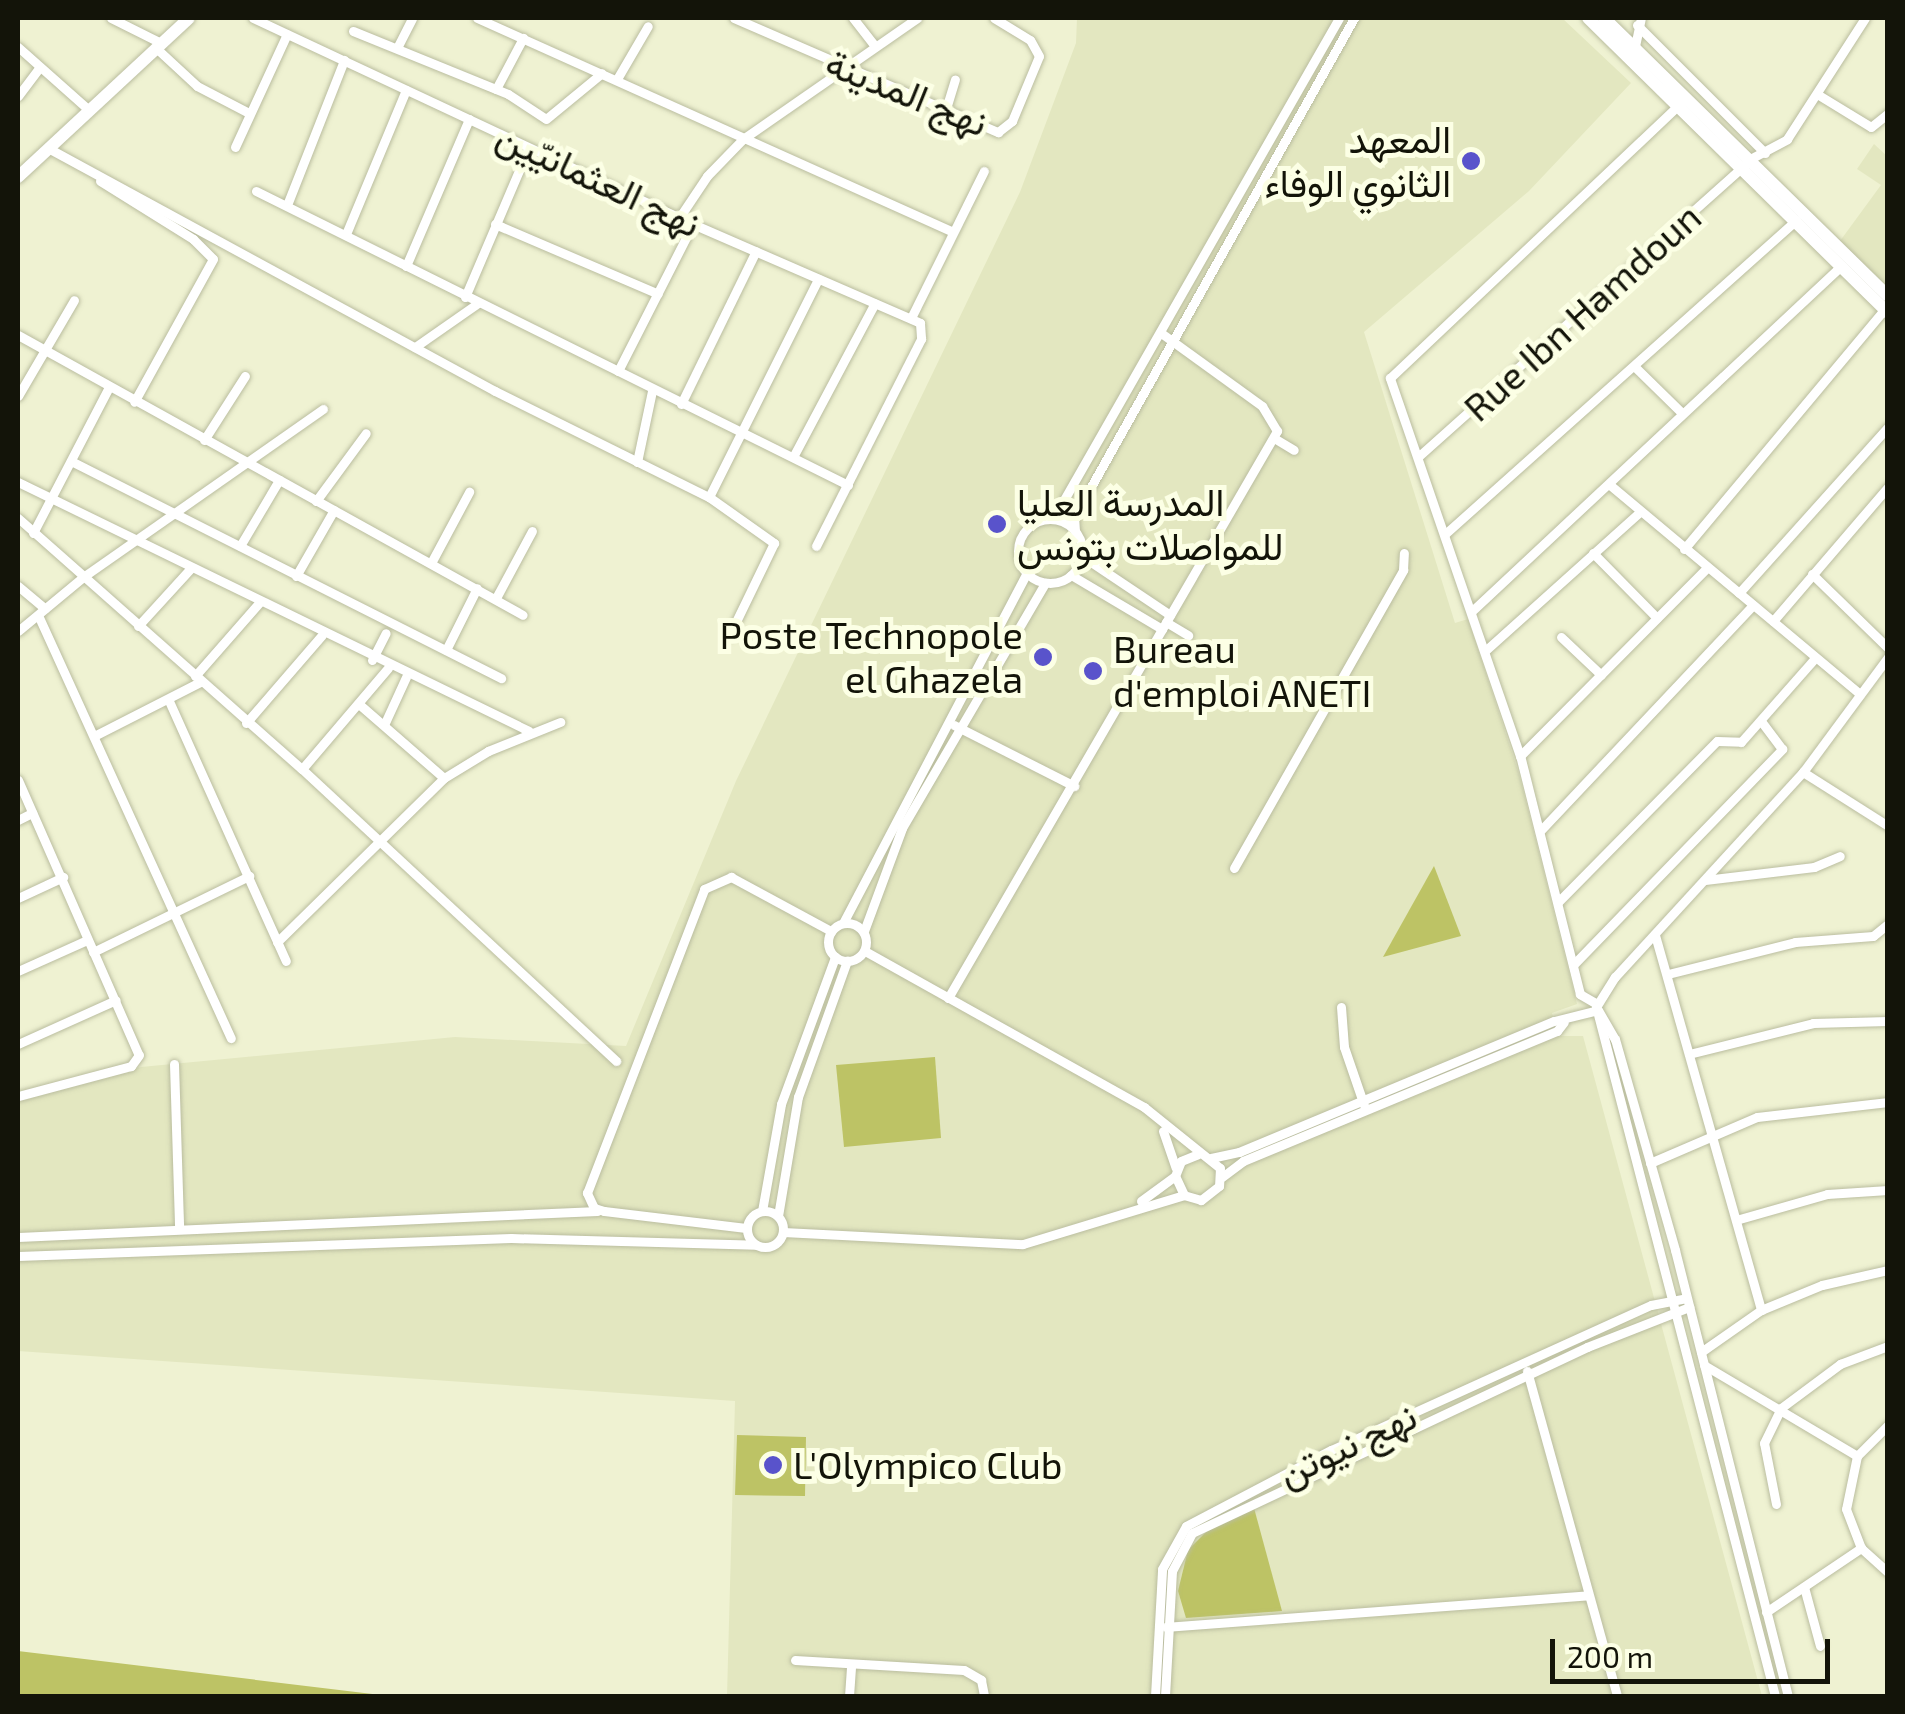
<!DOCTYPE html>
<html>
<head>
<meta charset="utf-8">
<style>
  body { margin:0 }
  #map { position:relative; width:1905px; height:1714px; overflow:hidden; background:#eff2d2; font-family:"Exo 2",Vazirmatn,sans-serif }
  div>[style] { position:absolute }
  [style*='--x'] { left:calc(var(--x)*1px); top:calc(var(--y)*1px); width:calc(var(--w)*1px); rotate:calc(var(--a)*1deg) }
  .built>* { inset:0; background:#e3e7c0 }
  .green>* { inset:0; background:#bdc365 }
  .roads { filter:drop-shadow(0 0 2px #babd9f) drop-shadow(0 0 2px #babd9f) }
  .street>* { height:9px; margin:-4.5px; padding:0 4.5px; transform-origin:4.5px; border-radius:4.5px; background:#fff }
  .street>.ring { margin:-4.5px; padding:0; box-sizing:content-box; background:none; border:9px solid #fff; border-radius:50% }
  .secondary>* { height:12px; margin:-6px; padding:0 6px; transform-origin:6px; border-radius:6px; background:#fff }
  .dots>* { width:28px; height:28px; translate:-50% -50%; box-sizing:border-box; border:5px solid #fcffe5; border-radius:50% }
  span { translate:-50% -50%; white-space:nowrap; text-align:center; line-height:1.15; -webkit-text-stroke:10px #fcffe5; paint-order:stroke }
  .street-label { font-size:38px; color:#131409 }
  .poi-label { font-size:38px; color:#131409 }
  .right { translate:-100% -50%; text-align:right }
  .left { translate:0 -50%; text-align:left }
  .frame { position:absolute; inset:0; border:20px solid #131409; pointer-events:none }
  .scale { position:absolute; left:1550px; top:1639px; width:280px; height:45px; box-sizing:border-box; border:5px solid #131409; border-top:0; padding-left:12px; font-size:30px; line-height:35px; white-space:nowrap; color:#131409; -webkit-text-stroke:8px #fcffe5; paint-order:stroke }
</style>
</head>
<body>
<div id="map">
  <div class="built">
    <i style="clip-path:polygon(1077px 18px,1562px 18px,1631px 83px,1529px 191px,1364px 332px,1455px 623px,1468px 619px,1519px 774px,1577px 1004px,1552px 1013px,1559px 1036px,1583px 1036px,1762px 1696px,727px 1696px,735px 1401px,18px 1351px,18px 1102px,141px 1067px,455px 1037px,626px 1046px,736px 781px,1020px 192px,1076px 43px)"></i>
    <i style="clip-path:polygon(1874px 144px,1887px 156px,1887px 290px,1840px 241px,1881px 185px,1857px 169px)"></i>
  </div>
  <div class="green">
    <i style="clip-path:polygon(1434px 866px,1461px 936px,1383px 957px)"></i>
    <i style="clip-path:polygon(935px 1057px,941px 1138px,844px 1147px,836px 1065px)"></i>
    <i style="clip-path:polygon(737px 1435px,806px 1437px,805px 1496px,735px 1495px)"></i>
    <i style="clip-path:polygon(1254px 1508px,1282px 1611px,1186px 1618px,1178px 1591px,1188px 1550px,1208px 1530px)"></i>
    <i style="clip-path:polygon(18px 1651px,389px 1696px,18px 1696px)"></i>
  </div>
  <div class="roads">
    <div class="street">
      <i style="--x:111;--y:18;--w:56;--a:26.6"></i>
      <i style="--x:253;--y:18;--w:471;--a:25.1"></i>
      <i style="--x:679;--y:218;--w:263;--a:23.5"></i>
      <i style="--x:920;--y:323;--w:16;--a:86"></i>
      <i style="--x:921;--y:339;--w:232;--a:116.9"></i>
      <i style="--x:477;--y:18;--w:520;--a:24.2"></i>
      <i style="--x:734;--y:18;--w:288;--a:23.4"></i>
      <i style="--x:998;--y:132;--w:18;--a:-38"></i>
      <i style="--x:1012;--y:121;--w:70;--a:-67.4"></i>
      <i style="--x:1039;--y:56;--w:18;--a:-119"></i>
      <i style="--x:1030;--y:40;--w:42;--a:-148.6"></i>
      <i style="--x:853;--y:18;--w:36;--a:52"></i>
      <i style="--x:1637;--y:25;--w:181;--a:45"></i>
      <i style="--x:353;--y:31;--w:167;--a:22.1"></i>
      <i style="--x:508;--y:94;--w:45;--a:33.3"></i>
      <i style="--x:546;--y:119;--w:72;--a:-39.4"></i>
      <i style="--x:398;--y:46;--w:31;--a:-63"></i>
      <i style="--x:1635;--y:46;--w:29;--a:-78"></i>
      <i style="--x:18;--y:47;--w:95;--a:41.6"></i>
      <i style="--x:156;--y:48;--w:56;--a:42.8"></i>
      <i style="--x:197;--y:86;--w:59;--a:27.4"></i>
      <i style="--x:617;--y:79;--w:61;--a:-59.7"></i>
      <i style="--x:496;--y:89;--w:58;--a:-62.1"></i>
      <i style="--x:1817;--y:94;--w:63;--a:31.4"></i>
      <i style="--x:1871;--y:127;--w:22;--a:-39"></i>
      <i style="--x:18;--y:96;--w:36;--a:-53"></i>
      <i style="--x:945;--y:112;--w:34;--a:-73"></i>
      <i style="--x:235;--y:147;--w:124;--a:-65.3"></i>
      <i style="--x:48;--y:148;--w:509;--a:28.53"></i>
      <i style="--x:495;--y:391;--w:239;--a:26.4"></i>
      <i style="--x:709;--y:497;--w:244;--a:-63.4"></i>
      <i style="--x:100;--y:181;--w:110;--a:31.9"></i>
      <i style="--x:193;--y:239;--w:28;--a:45"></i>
      <i style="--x:213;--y:259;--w:163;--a:118.9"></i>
      <i style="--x:256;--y:191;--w:661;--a:26.41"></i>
      <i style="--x:287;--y:205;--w:156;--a:-68.5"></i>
      <i style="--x:679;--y:218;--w:50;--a:-56.3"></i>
      <i style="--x:707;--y:176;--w:52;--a:-45.8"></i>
      <i style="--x:743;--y:139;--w:212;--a:-34.8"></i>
      <i style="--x:495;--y:224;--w:177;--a:23.2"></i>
      <i style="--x:346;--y:234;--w:156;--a:-67.4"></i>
      <i style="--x:406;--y:266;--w:160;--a:-66.8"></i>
      <i style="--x:465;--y:297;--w:161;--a:-66.9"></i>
      <i style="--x:911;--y:318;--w:164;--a:-63.6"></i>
      <i style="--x:18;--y:335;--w:577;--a:29.01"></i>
      <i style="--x:415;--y:347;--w:77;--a:-34.9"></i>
      <i style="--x:1634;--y:366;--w:66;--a:44.4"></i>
      <i style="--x:618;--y:371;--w:165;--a:-63"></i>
      <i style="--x:18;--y:396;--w:111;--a:-59.7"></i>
      <i style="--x:681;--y:404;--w:170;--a:-63.9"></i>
      <i style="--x:1274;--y:438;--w:23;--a:31"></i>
      <i style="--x:204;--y:440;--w:76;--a:-57.4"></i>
      <i style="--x:1419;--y:456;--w:447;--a:-41.8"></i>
      <i style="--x:1752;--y:158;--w:40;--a:-28"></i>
      <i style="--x:1787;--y:139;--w:144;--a:-57.2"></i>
      <i style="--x:793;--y:457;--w:174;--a:-62"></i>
      <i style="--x:71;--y:461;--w:482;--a:26.8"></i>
      <i style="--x:637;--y:462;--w:73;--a:-78.1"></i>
      <i style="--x:18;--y:482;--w:568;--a:25.98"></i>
      <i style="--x:1610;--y:485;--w:326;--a:39.9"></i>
      <i style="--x:709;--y:497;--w:80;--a:35.3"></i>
      <i style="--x:774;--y:543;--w:103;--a:115.8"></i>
      <i style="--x:316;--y:501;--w:84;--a:-53.7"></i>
      <i style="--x:18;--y:518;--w:379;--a:41.5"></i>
      <i style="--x:302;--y:769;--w:429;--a:42.9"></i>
      <i style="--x:1053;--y:519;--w:577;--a:-60.28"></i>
      <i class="ring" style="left:1018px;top:519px;width:55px;height:55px"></i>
      <i style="--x:1075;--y:531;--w:14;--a:-94"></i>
      <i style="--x:1074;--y:517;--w:572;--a:-60.7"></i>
      <i style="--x:33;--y:533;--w:165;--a:-62.5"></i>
      <i style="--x:1445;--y:534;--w:471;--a:-41.8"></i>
      <i style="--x:240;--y:546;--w:77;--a:-59.4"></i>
      <i style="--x:1684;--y:549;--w:315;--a:-50.1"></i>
      <i style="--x:1593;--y:553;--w:91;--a:45.4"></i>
      <i style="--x:1082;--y:556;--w:106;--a:33.8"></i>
      <i style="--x:431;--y:563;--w:81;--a:-61.8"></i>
      <i style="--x:1812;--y:574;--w:106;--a:44.2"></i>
      <i style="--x:1071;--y:575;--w:106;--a:30.7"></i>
      <i style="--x:296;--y:576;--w:76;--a:-60.1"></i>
      <i style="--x:18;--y:586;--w:35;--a:40"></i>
      <i style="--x:1739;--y:593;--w:223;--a:-48.1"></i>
      <i style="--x:496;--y:598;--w:76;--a:-61.8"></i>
      <i style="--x:1472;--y:611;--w:505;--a:-43.07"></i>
      <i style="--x:38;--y:615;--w:465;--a:65.5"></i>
      <i style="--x:1773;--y:621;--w:177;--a:-49.4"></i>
      <i style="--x:1166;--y:622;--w:26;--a:31"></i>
      <i style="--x:138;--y:626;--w:77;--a:-47.6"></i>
      <i style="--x:18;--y:631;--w:85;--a:-39.7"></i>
      <i style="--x:83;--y:577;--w:293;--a:-35"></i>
      <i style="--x:1561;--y:637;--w:55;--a:43.5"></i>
      <i style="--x:446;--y:650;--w:69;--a:-63.4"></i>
      <i style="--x:1486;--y:650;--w:207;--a:-41.9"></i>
      <i style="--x:372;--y:660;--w:30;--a:-63"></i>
      <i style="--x:195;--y:676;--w:97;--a:-48.8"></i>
      <i style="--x:169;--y:701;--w:285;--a:65.8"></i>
      <i style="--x:360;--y:705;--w:111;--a:41"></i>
      <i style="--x:246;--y:723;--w:116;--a:-49.2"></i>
      <i style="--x:384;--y:725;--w:53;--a:-65.4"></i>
      <i style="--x:954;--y:725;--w:135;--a:26.9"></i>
      <i style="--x:96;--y:735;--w:117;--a:-27"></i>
      <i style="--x:1520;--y:756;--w:265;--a:-45.2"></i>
      <i style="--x:302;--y:769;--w:133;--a:-49.6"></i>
      <i style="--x:1803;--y:772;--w:101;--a:32.4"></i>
      <i style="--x:18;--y:780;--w:300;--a:66.3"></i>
      <i style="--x:139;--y:1055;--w:14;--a:126"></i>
      <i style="--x:131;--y:1066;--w:117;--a:165.1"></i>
      <i style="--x:18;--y:820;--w:16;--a:-27"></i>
      <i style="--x:1541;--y:830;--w:309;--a:-46.7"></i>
      <i style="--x:1234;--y:868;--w:343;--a:-60.4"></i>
      <i style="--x:1403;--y:570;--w:17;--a:-87"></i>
      <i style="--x:1705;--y:880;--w:110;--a:-6.8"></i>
      <i style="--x:1814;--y:867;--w:28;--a:-23"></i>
      <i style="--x:18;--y:898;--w:50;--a:-25"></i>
      <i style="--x:1558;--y:902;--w:226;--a:-45.4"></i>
      <i style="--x:1717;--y:741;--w:24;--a:2"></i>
      <i style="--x:1741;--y:742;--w:112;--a:-48.6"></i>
      <i class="ring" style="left:828px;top:923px;width:29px;height:29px"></i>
      <i style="--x:843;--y:923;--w:394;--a:-62.3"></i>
      <i style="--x:864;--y:931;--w:110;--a:-69.7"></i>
      <i style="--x:902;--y:828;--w:284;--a:-59.7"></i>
      <i style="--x:1655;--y:935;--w:390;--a:74.2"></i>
      <i style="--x:277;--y:942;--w:234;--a:-44.5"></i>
      <i style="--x:444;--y:778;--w:52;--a:-31.5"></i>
      <i style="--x:488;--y:751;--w:78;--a:-21.9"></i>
      <i style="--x:865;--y:951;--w:320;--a:29.2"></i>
      <i style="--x:1144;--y:1107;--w:97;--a:38.8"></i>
      <i style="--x:1220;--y:1168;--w:18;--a:93"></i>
      <i style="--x:1219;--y:1186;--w:23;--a:142"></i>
      <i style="--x:1201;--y:1200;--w:18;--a:-164"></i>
      <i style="--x:1184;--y:1195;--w:21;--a:-115"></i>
      <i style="--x:1175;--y:1176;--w:16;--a:-68"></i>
      <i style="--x:1181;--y:1161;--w:18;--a:-22"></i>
      <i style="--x:93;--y:952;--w:174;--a:-26"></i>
      <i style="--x:1573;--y:965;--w:301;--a:-45.9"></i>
      <i style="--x:1782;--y:749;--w:35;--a:-127"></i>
      <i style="--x:18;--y:971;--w:76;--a:-24.2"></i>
      <i style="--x:1668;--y:974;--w:131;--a:-14.1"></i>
      <i style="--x:1795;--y:942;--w:78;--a:-4.4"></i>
      <i style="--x:1873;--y:936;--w:19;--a:-39"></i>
      <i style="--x:948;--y:998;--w:656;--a:-59.88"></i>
      <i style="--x:1277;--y:431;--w:29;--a:-121"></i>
      <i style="--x:1262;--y:406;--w:125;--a:-144.1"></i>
      <i style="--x:1597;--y:1004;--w:20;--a:-150"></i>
      <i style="--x:1580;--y:994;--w:245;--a:-104.1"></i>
      <i style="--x:1520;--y:756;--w:400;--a:-109"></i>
      <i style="--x:1390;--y:378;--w:399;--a:-43.4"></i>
      <i style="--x:1341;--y:1007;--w:40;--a:85.7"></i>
      <i style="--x:1344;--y:1047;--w:61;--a:71"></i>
      <i style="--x:1598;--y:1010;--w:34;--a:60"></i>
      <i style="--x:1615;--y:1039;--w:219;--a:74.1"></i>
      <i style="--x:1675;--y:1250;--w:460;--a:75.8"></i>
      <i style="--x:18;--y:1044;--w:107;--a:-24.2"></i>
      <i style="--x:1689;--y:1054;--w:128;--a:-14"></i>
      <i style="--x:1813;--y:1023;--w:75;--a:-1.5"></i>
      <i style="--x:174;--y:1064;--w:163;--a:88.2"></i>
      <i style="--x:1163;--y:1131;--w:39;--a:71"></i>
      <i style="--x:1211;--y:1158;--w:29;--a:-12"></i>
      <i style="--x:1239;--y:1152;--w:341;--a:-22.6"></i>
      <i style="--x:1554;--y:1021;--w:45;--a:-14"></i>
      <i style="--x:1650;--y:1163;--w:116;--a:-23.3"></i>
      <i style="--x:1757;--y:1117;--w:132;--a:-6.5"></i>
      <i style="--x:1222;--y:1177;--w:26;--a:-37"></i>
      <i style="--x:1243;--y:1161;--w:340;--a:-22.5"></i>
      <i style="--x:1557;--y:1031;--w:11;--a:-52"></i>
      <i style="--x:1141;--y:1201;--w:42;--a:-36.3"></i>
      <i class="ring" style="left:747px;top:1211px;width:27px;height:27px"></i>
      <i style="--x:762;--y:1211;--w:109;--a:-79.9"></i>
      <i style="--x:781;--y:1104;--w:157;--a:-69.8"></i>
      <i style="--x:778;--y:1216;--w:121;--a:-80.5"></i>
      <i style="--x:798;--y:1097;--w:145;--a:-70.2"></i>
      <i style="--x:1736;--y:1220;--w:95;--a:-15.9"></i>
      <i style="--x:1827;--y:1194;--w:61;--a:-3.8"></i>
      <i style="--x:746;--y:1228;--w:143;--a:-173.2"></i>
      <i style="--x:604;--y:1211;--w:10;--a:-163"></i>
      <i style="--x:594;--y:1208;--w:17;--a:-115"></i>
      <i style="--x:587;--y:1193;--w:326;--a:-68.9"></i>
      <i style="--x:704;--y:889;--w:30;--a:-24"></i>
      <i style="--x:731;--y:877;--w:114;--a:28.4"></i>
      <i style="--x:783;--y:1232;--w:240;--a:2.9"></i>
      <i style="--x:1023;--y:1244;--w:168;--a:-16.9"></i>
      <i style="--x:18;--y:1237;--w:580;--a:-2.57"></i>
      <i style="--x:18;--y:1256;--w:493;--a:-2.1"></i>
      <i style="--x:511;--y:1238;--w:245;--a:1.6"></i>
      <i style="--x:1701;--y:1352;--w:73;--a:-35"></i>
      <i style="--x:1761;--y:1310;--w:66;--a:-22.3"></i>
      <i style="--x:1822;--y:1285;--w:68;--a:-12.8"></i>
      <i style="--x:1704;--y:1365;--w:178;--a:30.7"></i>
      <i style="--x:1527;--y:1371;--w:337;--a:74.5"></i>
      <i style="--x:1888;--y:1425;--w:44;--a:135"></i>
      <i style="--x:1857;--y:1456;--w:54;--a:101.7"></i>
      <i style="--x:1846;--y:1509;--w:42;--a:69"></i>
      <i style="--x:1861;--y:1548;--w:36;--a:42"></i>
      <i style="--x:1776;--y:1504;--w:62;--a:-101.1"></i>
      <i style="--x:1764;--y:1443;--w:39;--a:-64"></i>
      <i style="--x:1781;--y:1408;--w:74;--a:-36.7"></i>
      <i style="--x:1840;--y:1364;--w:51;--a:-20.6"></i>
      <i style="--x:1804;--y:1587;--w:61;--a:74.8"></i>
      <i style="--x:1766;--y:1612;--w:115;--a:-34"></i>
      <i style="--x:1166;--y:1627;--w:423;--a:-4.3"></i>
      <i style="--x:795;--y:1660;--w:169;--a:3.4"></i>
      <i style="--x:964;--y:1670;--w:20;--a:30"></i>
      <i style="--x:981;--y:1680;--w:16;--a:79"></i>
      <i style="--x:849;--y:1696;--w:32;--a:-86"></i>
      <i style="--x:1155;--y:1696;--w:127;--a:-86.8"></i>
      <i style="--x:1162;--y:1569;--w:49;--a:-60.8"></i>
      <i style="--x:1186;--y:1526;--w:164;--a:-27.7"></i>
      <i style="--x:1331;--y:1450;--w:351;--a:-24.4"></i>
      <i style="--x:1651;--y:1305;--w:36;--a:-11"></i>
      <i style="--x:1165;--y:1696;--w:125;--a:-86.8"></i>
      <i style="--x:1172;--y:1571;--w:43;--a:-62.2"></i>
      <i style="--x:1192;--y:1533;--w:437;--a:-25.2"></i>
      <i style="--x:1587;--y:1347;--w:110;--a:-21.4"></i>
      <i style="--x:1775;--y:1696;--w:712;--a:-104.56"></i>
      <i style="--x:1596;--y:1007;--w:36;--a:-58"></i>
      <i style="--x:1615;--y:977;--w:278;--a:-47.5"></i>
      <i style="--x:1803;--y:772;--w:143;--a:-53.5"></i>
    </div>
    <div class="secondary">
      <i style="--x:1588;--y:18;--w:421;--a:44.5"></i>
      <i style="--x:1604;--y:18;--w:397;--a:44.4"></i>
      <i style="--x:18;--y:177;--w:233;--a:-42.9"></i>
    </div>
  </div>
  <div class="dots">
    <i style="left:1471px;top:161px;background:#5953cb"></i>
    <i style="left:997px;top:524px;background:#5953cb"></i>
    <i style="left:1043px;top:657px;background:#5953cb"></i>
    <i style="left:1093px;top:671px;background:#5953cb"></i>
    <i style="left:773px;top:1465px;background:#5953cb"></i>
  </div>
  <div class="street-label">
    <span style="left:907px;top:92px;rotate:22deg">نهج المدينة</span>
    <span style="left:599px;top:179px;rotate:25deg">نهج العثمانيّين</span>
    <span style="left:1582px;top:312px;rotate:-42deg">Rue Ibn Hamdoun</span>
    <span style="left:1347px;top:1444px;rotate:-25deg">نهج نيوتن</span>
  </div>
  <div class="poi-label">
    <span class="right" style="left:1451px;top:161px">المعهد<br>الثانوي الوفاء</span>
    <span class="left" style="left:1017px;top:524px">المدرسة العليا<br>للمواصلات بتونس</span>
    <span class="right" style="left:1023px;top:657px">Poste Technopole<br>el Ghazela</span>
    <span class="left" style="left:1113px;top:671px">Bureau<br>d'emploi ANETI</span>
    <span class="left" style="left:793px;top:1465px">L'Olympico Club</span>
  </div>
  <div class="frame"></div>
  <div class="scale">200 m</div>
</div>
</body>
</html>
